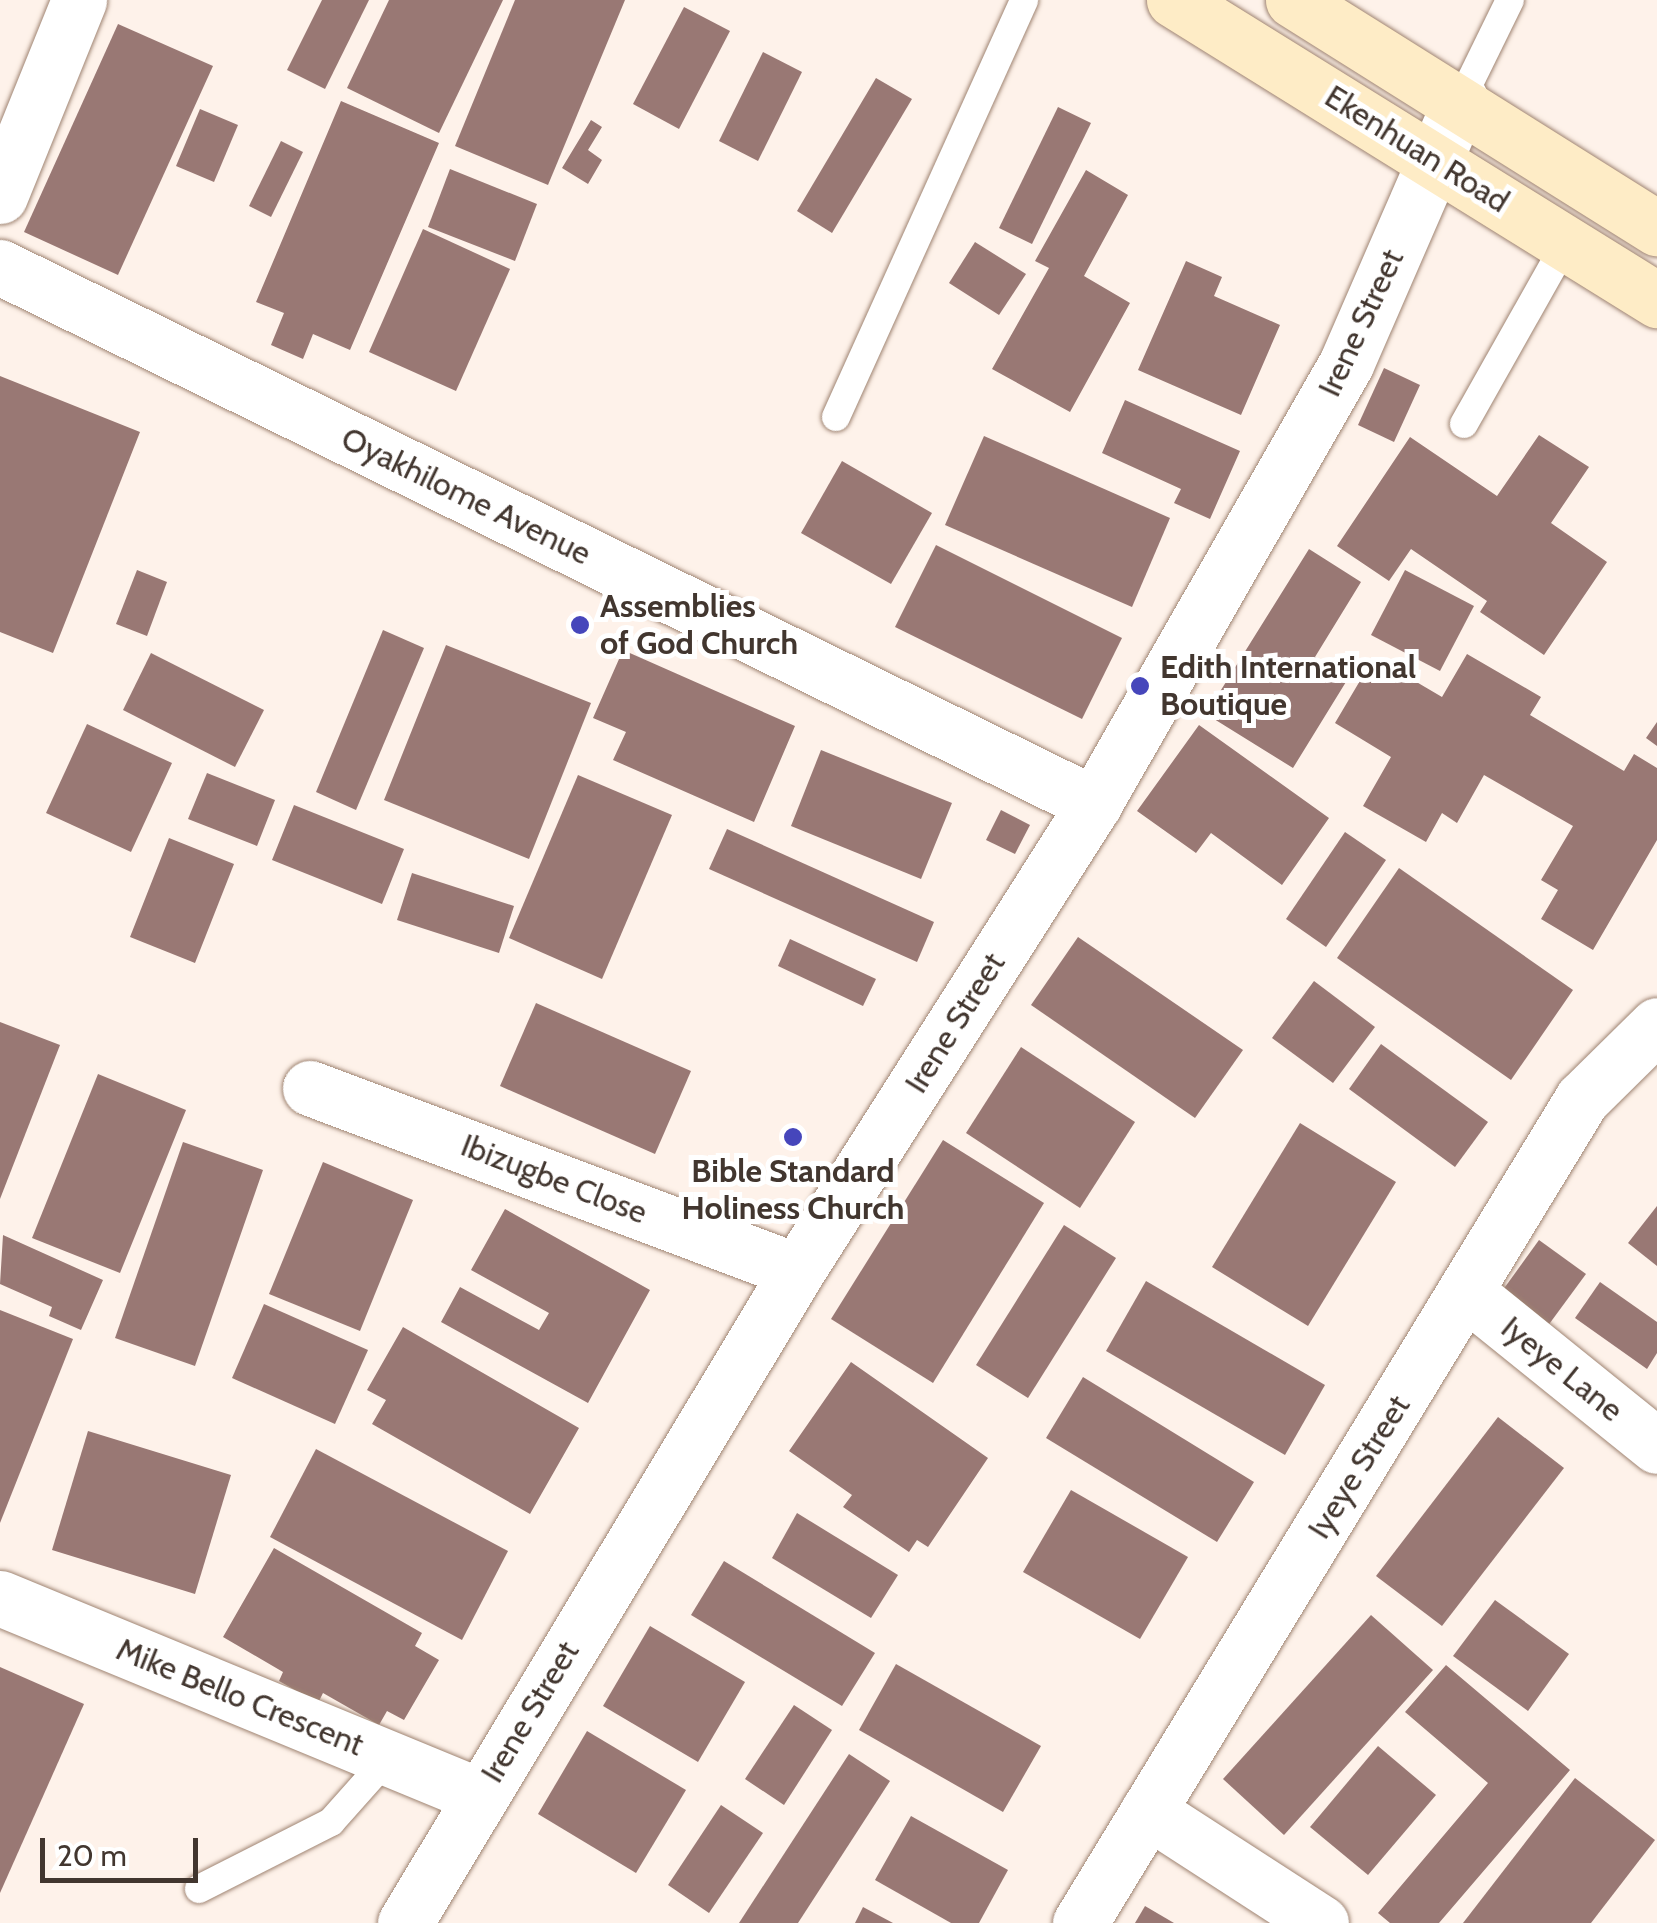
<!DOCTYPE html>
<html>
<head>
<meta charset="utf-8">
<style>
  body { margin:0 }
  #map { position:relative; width:1657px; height:1923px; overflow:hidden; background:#fef2ea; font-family:Cabin,sans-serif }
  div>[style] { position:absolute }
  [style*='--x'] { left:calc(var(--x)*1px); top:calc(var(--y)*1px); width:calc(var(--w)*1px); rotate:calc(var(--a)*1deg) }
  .building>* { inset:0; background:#997874 }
  .roads { filter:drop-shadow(0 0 2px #9f8472) drop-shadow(0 0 2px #9f8472) }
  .service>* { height:28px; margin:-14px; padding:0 14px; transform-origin:14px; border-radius:14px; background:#fff }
  .minor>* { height:55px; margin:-27.5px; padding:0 27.5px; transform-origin:27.5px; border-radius:27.5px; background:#fff }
  .secondary>* { height:55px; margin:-27.5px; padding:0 27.5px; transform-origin:27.5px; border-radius:27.5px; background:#feecc6 }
  .dots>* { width:28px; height:28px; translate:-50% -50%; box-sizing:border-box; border:5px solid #fff; border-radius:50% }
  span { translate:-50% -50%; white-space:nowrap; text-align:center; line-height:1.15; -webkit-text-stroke:10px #fff; paint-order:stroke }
  .street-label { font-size:32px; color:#42362f }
  .poi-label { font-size:32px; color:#42362f; font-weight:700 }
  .left { translate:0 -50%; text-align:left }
  .scale { position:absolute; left:40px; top:1838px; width:158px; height:45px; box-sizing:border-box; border:5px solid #42362f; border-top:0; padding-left:12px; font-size:30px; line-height:35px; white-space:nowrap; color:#42362f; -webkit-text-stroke:8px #fff; paint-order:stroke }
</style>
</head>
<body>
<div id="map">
  <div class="building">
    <i style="clip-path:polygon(322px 0,369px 0,325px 89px,287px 70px)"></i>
    <i style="clip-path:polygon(389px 0,503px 0,439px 133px,347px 88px)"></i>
    <i style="clip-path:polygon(515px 0,625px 0,548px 185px,455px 146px)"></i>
    <i style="clip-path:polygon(684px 7px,730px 31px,679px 129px,633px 104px)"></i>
    <i style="clip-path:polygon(118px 24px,213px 66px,118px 275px,24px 232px)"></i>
    <i style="clip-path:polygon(763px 52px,802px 72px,758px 161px,719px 141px)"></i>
    <i style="clip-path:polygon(876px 78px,912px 99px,832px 233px,797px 211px)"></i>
    <i style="clip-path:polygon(341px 101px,439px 143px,350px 350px,313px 334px,303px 359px,271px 345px,284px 313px,256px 302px)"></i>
    <i style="clip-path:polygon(1058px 107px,1091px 123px,1032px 244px,999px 228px)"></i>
    <i style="clip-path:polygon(200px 109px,238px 125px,214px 182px,176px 166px)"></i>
    <i style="clip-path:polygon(591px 120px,602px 127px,588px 150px,602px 160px,588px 184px,562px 168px)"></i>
    <i style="clip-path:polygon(281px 141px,303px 152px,271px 217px,249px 206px)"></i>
    <i style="clip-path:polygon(450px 169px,537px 204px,515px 261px,428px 227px)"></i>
    <i style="clip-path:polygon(1086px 170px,1128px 195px,1084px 276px,1130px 303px,1070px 412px,992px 369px,1049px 268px,1035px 261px)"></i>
    <i style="clip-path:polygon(423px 229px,510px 269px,456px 391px,369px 352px)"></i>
    <i style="clip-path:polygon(975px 242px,1026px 274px,999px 315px,949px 283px)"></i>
    <i style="clip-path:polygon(1186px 261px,1222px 277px,1214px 296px,1280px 325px,1241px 415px,1138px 370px)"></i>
    <i style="clip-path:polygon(1384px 368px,1420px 385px,1394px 442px,1358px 425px)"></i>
    <i style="clip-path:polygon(0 376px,140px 432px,53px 653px,0 632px)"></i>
    <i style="clip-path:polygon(1125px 400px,1240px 451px,1210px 519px,1174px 503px,1181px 489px,1102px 453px)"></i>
    <i style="clip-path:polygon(1539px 435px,1589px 467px,1551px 523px,1607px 562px,1544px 655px,1480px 612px,1487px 601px,1411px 549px,1389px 581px,1337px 546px,1410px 437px,1497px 496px)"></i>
    <i style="clip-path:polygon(984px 436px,1170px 518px,1132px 607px,945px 525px)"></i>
    <i style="clip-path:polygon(842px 461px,932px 513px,891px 584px,801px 533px)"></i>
    <i style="clip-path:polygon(936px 545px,1122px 638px,1082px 719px,895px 627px)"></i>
    <i style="clip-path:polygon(1309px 549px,1361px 582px,1315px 657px,1349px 677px,1293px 768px,1206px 714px)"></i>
    <i style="clip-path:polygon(137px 570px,167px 582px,147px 636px,116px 624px)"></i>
    <i style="clip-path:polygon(1405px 570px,1474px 606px,1440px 671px,1371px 635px)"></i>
    <i style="clip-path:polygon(383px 630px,424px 648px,356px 810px,316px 792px)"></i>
    <i style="clip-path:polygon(446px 645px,591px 703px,529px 859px,384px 800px)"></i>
    <i style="clip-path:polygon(623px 650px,795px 726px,754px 822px,613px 760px,626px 732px,593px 718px)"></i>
    <i style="clip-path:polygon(151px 653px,264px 710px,235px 767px,123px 710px)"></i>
    <i style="clip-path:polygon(1467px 654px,1541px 697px,1530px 715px,1624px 771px,1634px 754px,1657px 768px,1657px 840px,1593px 950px,1541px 919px,1558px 890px,1541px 880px,1573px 826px,1484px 775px,1457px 823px,1442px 813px,1426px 842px,1363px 806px,1391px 757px,1335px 723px,1374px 657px,1442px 697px)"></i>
    <i style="clip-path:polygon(1657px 722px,1657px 746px,1646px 738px)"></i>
    <i style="clip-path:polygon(87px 724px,172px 763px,131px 852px,46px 813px)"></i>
    <i style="clip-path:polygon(1199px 725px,1329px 818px,1282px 885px,1211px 833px,1196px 853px,1137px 811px)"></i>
    <i style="clip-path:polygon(821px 750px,952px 803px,921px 879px,791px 826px)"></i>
    <i style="clip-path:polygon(207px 773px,275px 800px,257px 846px,188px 819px)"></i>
    <i style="clip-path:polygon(578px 775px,672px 815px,602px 979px,509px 938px)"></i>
    <i style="clip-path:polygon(294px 805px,404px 849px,382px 904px,272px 860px)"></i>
    <i style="clip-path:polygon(1001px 810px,1030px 825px,1015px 854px,986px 840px)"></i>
    <i style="clip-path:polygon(727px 829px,934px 922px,917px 962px,709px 869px)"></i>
    <i style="clip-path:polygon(1345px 832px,1386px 860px,1326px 947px,1286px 919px)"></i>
    <i style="clip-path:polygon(169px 838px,234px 864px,195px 963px,130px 937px)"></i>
    <i style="clip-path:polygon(1399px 868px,1573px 990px,1511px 1080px,1337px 958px)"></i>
    <i style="clip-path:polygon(412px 873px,514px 906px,499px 953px,397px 920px)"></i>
    <i style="clip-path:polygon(1078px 937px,1243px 1050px,1195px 1118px,1031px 1005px)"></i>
    <i style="clip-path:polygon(790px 939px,876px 979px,863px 1006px,778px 966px)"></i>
    <i style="clip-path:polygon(1314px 981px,1375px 1027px,1333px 1083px,1272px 1038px)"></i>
    <i style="clip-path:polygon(536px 1003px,691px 1071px,655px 1154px,500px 1086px)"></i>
    <i style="clip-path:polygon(0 1022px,60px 1045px,0 1199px)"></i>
    <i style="clip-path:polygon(1381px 1044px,1488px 1122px,1455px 1167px,1349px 1089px)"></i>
    <i style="clip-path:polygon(1021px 1047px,1135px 1122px,1080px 1208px,966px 1133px)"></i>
    <i style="clip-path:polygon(98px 1074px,186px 1110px,120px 1273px,32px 1238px)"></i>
    <i style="clip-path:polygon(1300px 1123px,1396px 1182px,1308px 1326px,1212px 1267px)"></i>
    <i style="clip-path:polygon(943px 1140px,1044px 1203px,933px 1383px,831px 1319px)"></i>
    <i style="clip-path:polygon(183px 1142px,263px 1170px,195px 1366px,115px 1338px)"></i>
    <i style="clip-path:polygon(323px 1162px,413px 1200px,360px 1331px,269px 1294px)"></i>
    <i style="clip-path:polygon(1657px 1206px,1657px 1266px,1628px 1243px)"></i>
    <i style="clip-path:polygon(505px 1209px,650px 1290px,588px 1403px,441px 1322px,460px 1287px,539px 1330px,549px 1313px,471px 1270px)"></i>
    <i style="clip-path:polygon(1064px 1225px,1116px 1258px,1028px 1398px,976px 1365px)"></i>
    <i style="clip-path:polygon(3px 1235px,103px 1280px,81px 1330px,49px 1316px,52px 1307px,0 1284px)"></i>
    <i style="clip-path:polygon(1539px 1240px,1586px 1274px,1547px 1327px,1500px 1294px)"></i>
    <i style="clip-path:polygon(1146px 1281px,1325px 1385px,1285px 1455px,1106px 1351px)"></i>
    <i style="clip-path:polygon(1600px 1282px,1657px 1322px,1657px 1353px,1647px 1369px,1575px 1318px)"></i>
    <i style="clip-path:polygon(264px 1304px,368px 1350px,335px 1424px,232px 1378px)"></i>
    <i style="clip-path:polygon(0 1310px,73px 1339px,0 1523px)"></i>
    <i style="clip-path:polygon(403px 1327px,579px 1428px,530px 1514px,372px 1424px,386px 1400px,367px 1390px)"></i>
    <i style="clip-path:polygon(851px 1362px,988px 1458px,928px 1547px,917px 1540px,909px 1552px,843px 1507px,852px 1495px,789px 1451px)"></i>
    <i style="clip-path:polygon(1083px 1377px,1254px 1482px,1217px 1542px,1046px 1438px)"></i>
    <i style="clip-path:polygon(1498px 1417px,1564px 1468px,1442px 1626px,1376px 1576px)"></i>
    <i style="clip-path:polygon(88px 1431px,231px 1475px,195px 1594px,52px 1550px)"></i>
    <i style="clip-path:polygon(316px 1449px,508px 1551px,462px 1640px,270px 1537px)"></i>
    <i style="clip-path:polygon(1071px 1490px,1188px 1557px,1140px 1639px,1023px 1572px)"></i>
    <i style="clip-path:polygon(797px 1513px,898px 1575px,871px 1618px,772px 1558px)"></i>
    <i style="clip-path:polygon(274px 1548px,422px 1633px,415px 1646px,439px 1660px,404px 1720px,387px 1711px,379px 1725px,323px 1693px,318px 1703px,279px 1681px,283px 1672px,223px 1637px)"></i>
    <i style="clip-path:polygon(724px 1561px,875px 1653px,842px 1706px,691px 1615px)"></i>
    <i style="clip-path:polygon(1495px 1600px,1569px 1654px,1528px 1711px,1453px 1656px)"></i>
    <i style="clip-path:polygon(1371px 1615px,1433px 1670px,1284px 1835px,1223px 1779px)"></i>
    <i style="clip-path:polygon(650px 1626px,745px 1682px,698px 1762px,603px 1706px)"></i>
    <i style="clip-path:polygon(896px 1664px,1041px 1746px,1003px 1812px,859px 1730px)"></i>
    <i style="clip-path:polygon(1446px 1665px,1570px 1770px,1439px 1923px,1390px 1923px,1378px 1913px,1488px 1783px,1405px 1712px)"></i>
    <i style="clip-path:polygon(0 1667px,84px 1704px,0 1893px)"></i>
    <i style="clip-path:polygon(794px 1705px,832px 1730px,784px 1805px,745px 1779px)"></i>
    <i style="clip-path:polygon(587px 1731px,686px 1790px,636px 1873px,538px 1814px)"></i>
    <i style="clip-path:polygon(1378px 1746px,1436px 1795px,1368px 1875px,1310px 1827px)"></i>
    <i style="clip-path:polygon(849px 1754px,890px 1781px,798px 1923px,739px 1923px)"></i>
    <i style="clip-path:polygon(1575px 1778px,1655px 1840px,1591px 1923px,1463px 1923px)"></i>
    <i style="clip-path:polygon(721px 1805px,763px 1833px,709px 1913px,668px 1885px)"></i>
    <i style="clip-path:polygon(911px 1816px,1008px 1870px,979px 1923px,951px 1923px,875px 1880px)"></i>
    <i style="clip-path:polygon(1145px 1906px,1174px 1923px,1135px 1923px)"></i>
    <i style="clip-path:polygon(863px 1907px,893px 1923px,855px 1923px)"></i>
  </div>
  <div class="roads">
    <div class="service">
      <i style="--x:1461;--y:100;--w:111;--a:-63.9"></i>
      <i style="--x:836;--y:417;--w:457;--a:-65.7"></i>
      <i style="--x:1464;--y:424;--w:210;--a:-60.6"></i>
      <i style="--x:199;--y:1889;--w:148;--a:-26.9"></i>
      <i style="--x:331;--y:1822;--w:86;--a:-48.3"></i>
    </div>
    <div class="minor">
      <i style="--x:0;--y:196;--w:211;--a:-68"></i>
      <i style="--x:0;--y:267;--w:1219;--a:26.14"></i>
      <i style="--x:310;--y:1088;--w:520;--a:20.59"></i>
      <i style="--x:1466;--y:1292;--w:245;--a:38.9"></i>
      <i style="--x:0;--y:1598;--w:519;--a:22.42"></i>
      <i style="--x:1148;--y:1811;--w:206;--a:32.9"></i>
      <i style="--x:405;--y:1923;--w:761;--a:-58.98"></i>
      <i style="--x:797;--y:1271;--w:553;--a:-57.54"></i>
      <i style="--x:1094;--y:804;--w:507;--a:-60.2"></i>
      <i style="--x:1346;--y:364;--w:288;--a:-66.5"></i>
      <i style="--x:1080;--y:1923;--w:965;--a:-58.65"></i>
      <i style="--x:1582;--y:1099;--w:105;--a:-44.6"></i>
    </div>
    <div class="secondary">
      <i style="--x:1174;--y:0;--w:569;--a:31.85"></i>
      <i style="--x:1293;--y:0;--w:430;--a:32.1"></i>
    </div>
  </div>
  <div class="dots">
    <i style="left:580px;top:625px;background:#4646bb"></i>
    <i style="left:1140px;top:686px;background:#4646bb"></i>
    <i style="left:793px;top:1137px;background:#4646bb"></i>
  </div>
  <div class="street-label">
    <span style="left:1417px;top:149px;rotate:32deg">Ekenhuan Road</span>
    <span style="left:1361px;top:323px;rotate:-65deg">Irene Street</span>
    <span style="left:466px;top:496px;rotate:26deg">Oyakhilome Avenue</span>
    <span style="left:955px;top:1023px;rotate:-58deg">Irene Street</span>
    <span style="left:554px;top:1179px;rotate:21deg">Ibizugbe Close</span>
    <span style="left:1562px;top:1369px;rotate:39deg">Iyeye Lane</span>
    <span style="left:1359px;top:1467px;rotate:-58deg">Iyeye Street</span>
    <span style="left:240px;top:1697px;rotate:22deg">Mike Bello Crescent</span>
    <span style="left:530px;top:1712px;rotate:-59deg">Irene Street</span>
  </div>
  <div class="poi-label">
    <span class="left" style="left:600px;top:625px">Assemblies<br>of God Church</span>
    <span class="left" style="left:1160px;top:686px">Edith International<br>Boutique</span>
    <span style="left:793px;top:1190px">Bible Standard<br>Holiness Church</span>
  </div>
  <div class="scale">20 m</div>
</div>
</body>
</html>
